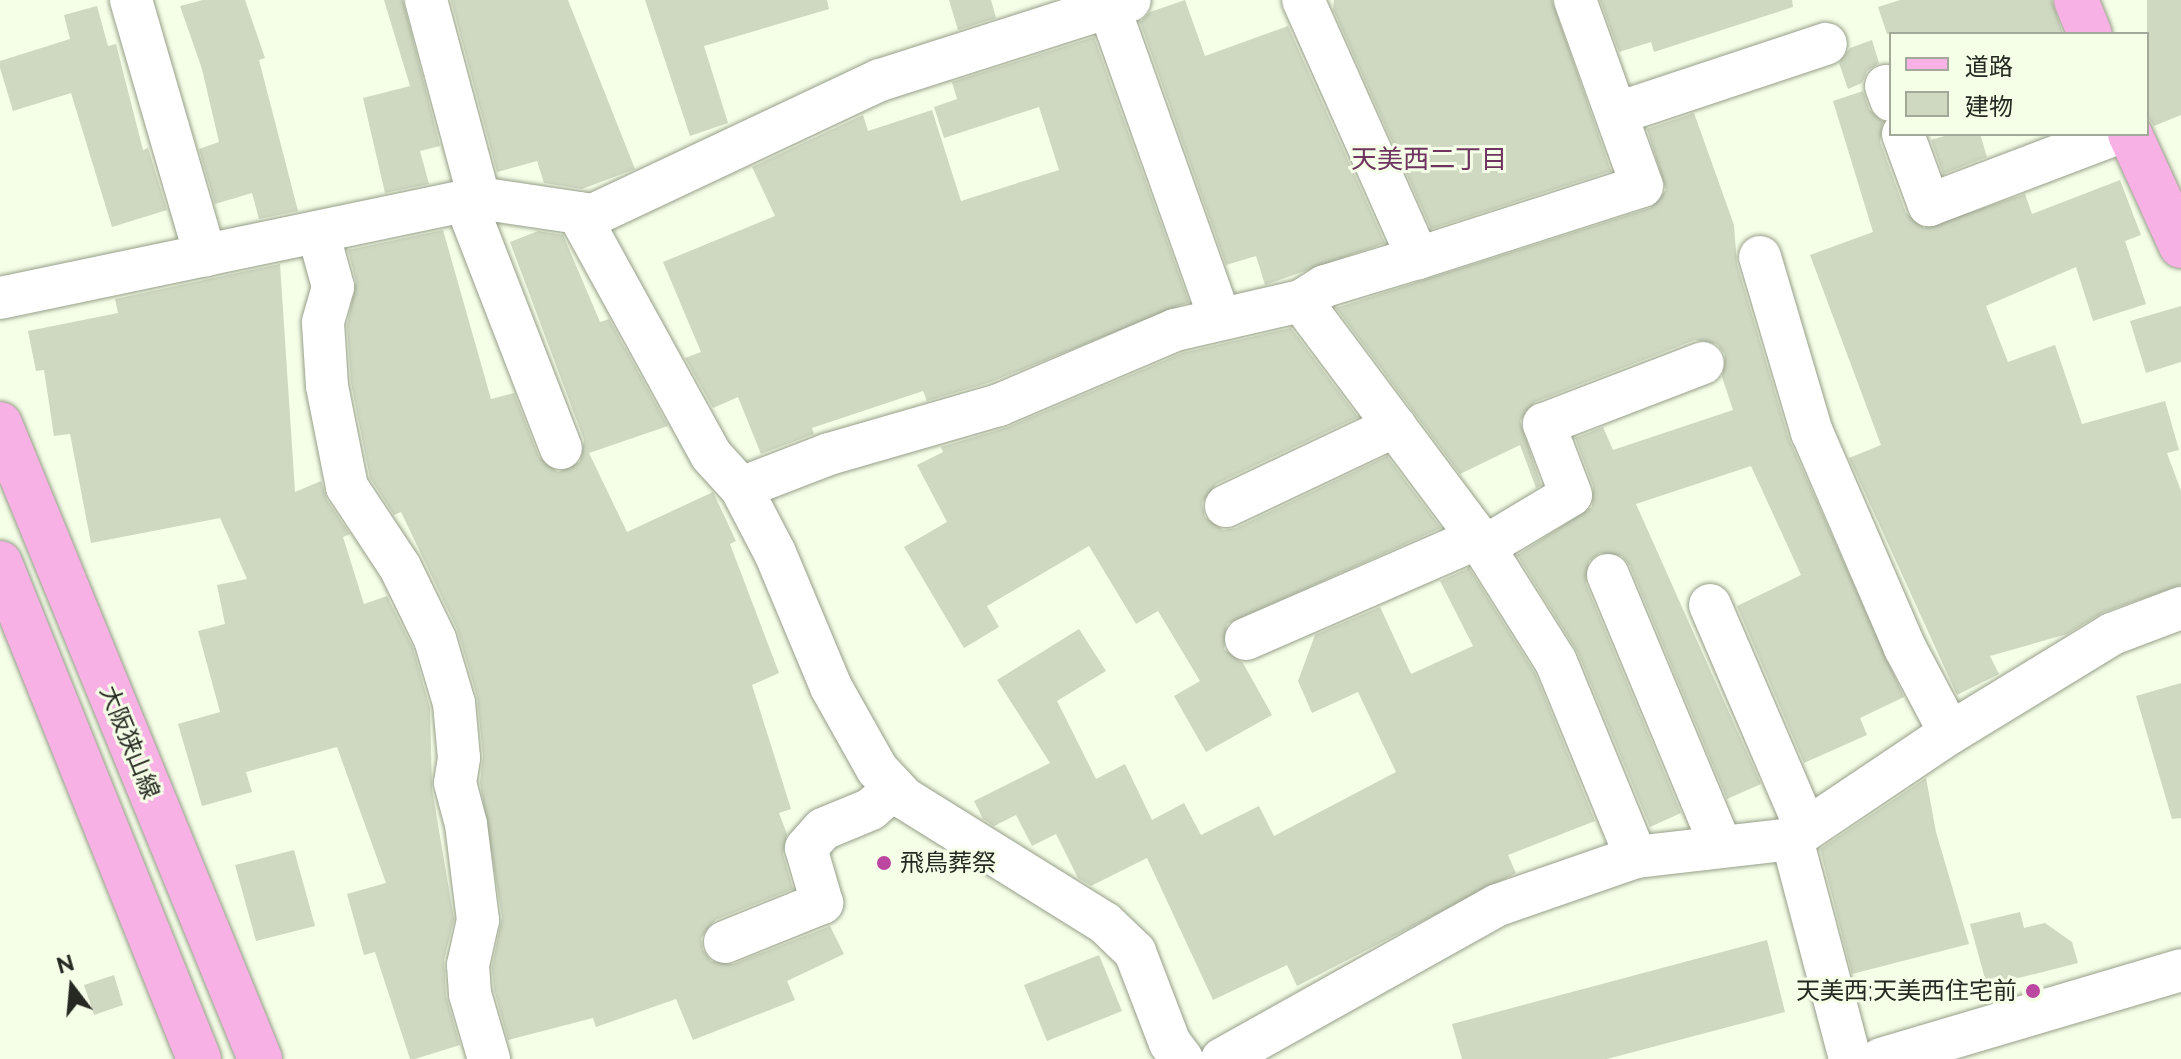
<!DOCTYPE html>
<html>
<head>
<meta charset="utf-8">
<style>
  body { margin:0 }
  #map { position:relative; width:2181px; height:1059px; overflow:hidden; background:#f5fee7; font-family:Raleway,"Noto Sans JP",sans-serif }
  div>[style] { position:absolute }
  [style*='--x'] { left:calc(var(--x)*1px); top:calc(var(--y)*1px); width:calc(var(--w)*1px); rotate:calc(var(--a)*1deg) }
  .building>* { inset:0; background:#cfd8c1 }
  .roads { filter:drop-shadow(0 0 2px #969e89) drop-shadow(0 0 2px #969e89) }
  .minor>* { height:42px; margin:-21px; padding:0 21px; transform-origin:21px; border-radius:21px; background:#fff }
  .major>* { height:44px; margin:-22px; padding:0 22px; transform-origin:22px; border-radius:22px; background:#f8b1e5 }
  .dots>* { width:22px; height:22px; translate:-50% -50%; box-sizing:border-box; border:4px solid #f5fee7; border-radius:50% }
  span { translate:-50% -50%; white-space:nowrap; text-align:center; line-height:1.15; -webkit-text-stroke:6px #f5fee7; paint-order:stroke }
  .street-label { font-size:24px; color:#262921 }
  .poi-label { font-size:24px; color:#262921 }
  .left { translate:0 -50%; text-align:left }
  .right { translate:-100% -50%; text-align:right }
  .neighbourhood-label { font-size:26px; color:#6e345f }
  .legend { position:absolute; left:1889px; top:32px; width:260px; height:104px; box-sizing:border-box; background:#f5fee7; border:2px solid #a2a998; margin:0; padding:10px 14px; list-style:none; font-size:24px; color:#262921 }
  .legend li { display:flex; align-items:center; gap:16px; height:40px }
  .legend b { width:40px; border:2px solid #a2a998 }
  .north { position:absolute; left:32px; top:947px; width:80px; height:80px; -webkit-text-stroke:6px #f5fee7; paint-order:stroke; rotate:344deg; font-size:22px; font-weight:700; line-height:32px; text-align:center; color:#262921 }
  .north::after { content:''; display:block; margin:auto; width:28px; height:36px; background:#262921; clip-path:polygon(50% 0,100% 100%,50% 72%,0 100%) }
</style>
</head>
<body>
<div id="map">
  <div class="building">
    <i style="clip-path:polygon(203px 0,245px 0,265px 58px,259px 60px,298px 211px,259px 219px,252px 193px,215px 204px,199px 149px,219px 142px,202px 69px,180px 6px)"></i>
    <i style="clip-path:polygon(384px 0,403px 0,440px 146px,420px 151px,429px 184px,385px 193px,363px 98px,410px 86px)"></i>
    <i style="clip-path:polygon(451px 0,568px 0,635px 169px,582px 189px,544px 183px,537px 161px,497px 172px)"></i>
    <i style="clip-path:polygon(645px 0,827px 0,829px 9px,704px 46px,728px 123px,690px 136px)"></i>
    <i style="clip-path:polygon(949px 0,991px 0,996px 18px,958px 30px)"></i>
    <i style="clip-path:polygon(1185px 0,1205px 56px,1288px 26px,1385px 243px,1265px 285px,1256px 256px,1226px 265px,1140px 22px,1150px 12px)"></i>
    <i style="clip-path:polygon(1334px 0,1552px 0,1611px 171px,1431px 229px,1333px 9px)"></i>
    <i style="clip-path:polygon(1600px 0,1792px 0,1793px 7px,1654px 52px,1651px 42px,1619px 52px)"></i>
    <i style="clip-path:polygon(1900px 0,2052px 0,2063px 34px,1887px 34px,1878px 7px)"></i>
    <i style="clip-path:polygon(2147px 0,2181px 0,2181px 115px,2154px 126px,2147px 116px)"></i>
    <i style="clip-path:polygon(97px 6px,108px 46px,116px 44px,143px 150px,148px 148px,167px 210px,112px 227px,71px 93px,13px 111px,0 68px,0 61px,70px 39px,64px 15px)"></i>
    <i style="clip-path:polygon(1094px 37px,1189px 302px,991px 382px,927px 401px,923px 391px,812px 428px,814px 434px,761px 454px,738px 397px,713px 408px,685px 358px,701px 352px,663px 262px,775px 216px,752px 167px,863px 115px,868px 131px,932px 110px,961px 201px,1059px 170px,1039px 107px,944px 138px,934px 107px,957px 99px,952px 82px)"></i>
    <i style="clip-path:polygon(1872px 40px,1879px 63px,1867px 71px,1862px 83px,1848px 89px,1839px 63px,1850px 48px)"></i>
    <i style="clip-path:polygon(1863px 91px,1869px 109px,1883px 122px,1880px 142px,1906px 213px,1924px 228px,2025px 194px,2032px 214px,2120px 180px,2141px 235px,2125px 241px,2146px 304px,2093px 321px,2076px 267px,1986px 306px,2008px 362px,2055px 345px,2082px 424px,2165px 401px,2179px 450px,2167px 453px,2181px 491px,2181px 585px,2104px 612px,2067px 634px,1990px 656px,1999px 674px,1957px 695px,1849px 458px,1881px 445px,1810px 255px,1873px 232px,1833px 101px)"></i>
    <i style="clip-path:polygon(1694px 113px,1734px 225px,1737px 264px,1789px 439px,1904px 697px,1860px 718px,1867px 735px,1804px 763px,1737px 606px,1801px 575px,1751px 466px,1636px 504px,1761px 784px,1727px 799px,1630px 566px,1622px 556px,1600px 553px,1589px 561px,1586px 584px,1681px 813px,1650px 827px,1578px 653px,1517px 555px,1592px 507px,1593px 486px,1575px 438px,1603px 427px,1613px 450px,1733px 410px,1722px 377px,1725px 354px,1717px 344px,1695px 340px,1535px 402px,1520px 421px,1541px 485px,1536px 488px,1520px 445px,1460px 474px,1336px 308px,1650px 208px,1666px 190px,1647px 129px)"></i>
    <i style="clip-path:polygon(1951px 134px,1980px 134px,1987px 157px,1943px 174px,1931px 140px)"></i>
    <i style="clip-path:polygon(443px 230px,491px 399px,514px 393px,539px 457px,558px 472px,580px 462px,584px 440px,510px 242px,538px 231px,563px 235px,600px 322px,609px 319px,668px 426px,589px 453px,627px 532px,713px 492px,736px 541px,730px 544px,779px 673px,752px 685px,791px 809px,779px 813px,787px 834px,783px 854px,793px 889px,715px 920px,701px 938px,703px 950px,711px 961px,733px 964px,830px 926px,844px 954px,787px 981px,795px 1000px,693px 1040px,676px 999px,596px 1027px,593px 1018px,508px 1040px,494px 990px,492px 967px,502px 917px,480px 782px,483px 756px,477px 696px,457px 629px,401px 512px,394px 515px,370px 478px,351px 383px,347px 326px,356px 281px,348px 250px)"></i>
    <i style="clip-path:polygon(280px 264px,295px 492px,321px 481px,327px 500px,350px 534px,343px 537px,364px 604px,387px 596px,413px 648px,430px 708px,432px 789px,454px 919px,444px 960px,446px 996px,460px 1045px,415px 1059px,410px 1059px,375px 952px,364px 955px,347px 894px,386px 883px,337px 747px,246px 772px,252px 792px,202px 806px,178px 724px,220px 712px,198px 631px,225px 624px,217px 585px,247px 579px,220px 518px,91px 543px,70px 434px,54px 436px,44px 370px,36px 371px,28px 331px,118px 313px,115px 299px)"></i>
    <i style="clip-path:polygon(2181px 306px,2181px 362px,2146px 373px,2130px 321px)"></i>
    <i style="clip-path:polygon(1291px 328px,1358px 417px,1216px 484px,1202px 503px,1205px 517px,1223px 530px,1236px 528px,1387px 456px,1441px 528px,1227px 624px,1224px 649px,1243px 663px,1272px 715px,1206px 752px,1174px 696px,1200px 681px,1158px 611px,1136px 624px,1089px 546px,987px 606px,999px 627px,964px 648px,904px 547px,947px 522px,917px 465px,943px 452px,941px 447px,1008px 427px,1182px 353px)"></i>
    <i style="clip-path:polygon(1469px 568px,1535px 673px,1595px 821px,1508px 855px,1516px 873px,1297px 986px,1287px 965px,1213px 1000px,1147px 858px,1091px 886px,1078px 878px,1056px 834px,1032px 846px,1016px 815px,994px 826px,983px 819px,974px 801px,1050px 763px,997px 680px,1079px 629px,1106px 671px,1057px 701px,1096px 779px,1125px 764px,1152px 820px,1184px 803px,1201px 835px,1259px 806px,1274px 836px,1396px 772px,1358px 692px,1312px 713px,1298px 681px,1315px 635px,1380px 607px,1411px 674px,1473px 646px,1440px 581px)"></i>
    <i style="clip-path:polygon(2181px 683px,2181px 818px,2172px 819px,2136px 696px)"></i>
    <i style="clip-path:polygon(1926px 778px,1936px 832px,1969px 944px,1852px 974px,1820px 849px)"></i>
    <i style="clip-path:polygon(294px 850px,315px 926px,256px 941px,235px 865px)"></i>
    <i style="clip-path:polygon(2020px 912px,2024px 928px,2045px 923px,2072px 942px,2078px 963px,1987px 986px,1970px 924px)"></i>
    <i style="clip-path:polygon(1767px 940px,1785px 1012px,1607px 1059px,1462px 1059px,1452px 1024px)"></i>
    <i style="clip-path:polygon(1099px 955px,1122px 1011px,1047px 1041px,1024px 985px)"></i>
    <i style="clip-path:polygon(114px 975px,123px 1005px,94px 1015px,84px 985px)"></i>
  </div>
  <div class="roads">
    <div class="minor">
      <i style="--x:131;--y:0;--w:266;--a:73.8"></i>
      <i style="--x:426;--y:0;--w:205;--a:75"></i>
      <i style="--x:1109;--y:7;--w:331;--a:70.4"></i>
      <i style="--x:1886;--y:86;--w:15;--a:70"></i>
      <i style="--x:1618;--y:113;--w:219;--a:-18.4"></i>
      <i style="--x:1903;--y:134;--w:76;--a:69.9"></i>
      <i style="--x:1929;--y:205;--w:200;--a:-20.8"></i>
      <i style="--x:465;--y:201;--w:265;--a:68.8"></i>
      <i style="--x:578;--y:213;--w:276;--a:61.2"></i>
      <i style="--x:711;--y:455;--w:45;--a:47.7"></i>
      <i style="--x:741;--y:488;--w:73;--a:62.4"></i>
      <i style="--x:775;--y:553;--w:145;--a:67.3"></i>
      <i style="--x:831;--y:687;--w:94;--a:60.7"></i>
      <i style="--x:877;--y:769;--w:40;--a:47"></i>
      <i style="--x:904;--y:798;--w:237;--a:31.9"></i>
      <i style="--x:1105;--y:923;--w:42;--a:44"></i>
      <i style="--x:1135;--y:952;--w:97;--a:69"></i>
      <i style="--x:1170;--y:1043;--w:20;--a:53"></i>
      <i style="--x:318;--y:232;--w:57;--a:74.7"></i>
      <i style="--x:333;--y:287;--w:37;--a:106"></i>
      <i style="--x:323;--y:323;--w:63;--a:86.4"></i>
      <i style="--x:327;--y:386;--w:103;--a:78.8"></i>
      <i style="--x:347;--y:487;--w:96;--a:56.5"></i>
      <i style="--x:400;--y:567;--w:80;--a:64.1"></i>
      <i style="--x:435;--y:639;--w:67;--a:73.5"></i>
      <i style="--x:454;--y:703;--w:55;--a:84.8"></i>
      <i style="--x:459;--y:758;--w:25;--a:99"></i>
      <i style="--x:455;--y:783;--w:42;--a:75"></i>
      <i style="--x:466;--y:824;--w:97;--a:82.9"></i>
      <i style="--x:478;--y:920;--w:46;--a:102.5"></i>
      <i style="--x:468;--y:965;--w:29;--a:86"></i>
      <i style="--x:470;--y:994;--w:68;--a:73.7"></i>
      <i style="--x:1760;--y:257;--w:183;--a:73.5"></i>
      <i style="--x:1812;--y:432;--w:235;--a:66.7"></i>
      <i style="--x:1905;--y:648;--w:96;--a:62.1"></i>
      <i style="--x:1418;--y:258;--w:235;--a:-17.8"></i>
      <i style="--x:1642;--y:186;--w:198;--a:-109.8"></i>
      <i style="--x:0;--y:298;--w:489;--a:-11.8"></i>
      <i style="--x:479;--y:198;--w:115;--a:8.5"></i>
      <i style="--x:593;--y:215;--w:317;--a:-25.2"></i>
      <i style="--x:880;--y:80;--w:262;--a:-17.7"></i>
      <i style="--x:1301;--y:301;--w:296;--a:53.2"></i>
      <i style="--x:1478;--y:538;--w:146;--a:57.8"></i>
      <i style="--x:1556;--y:662;--w:211;--a:67.7"></i>
      <i style="--x:1636;--y:857;--w:157;--a:-6.6"></i>
      <i style="--x:1792;--y:839;--w:190;--a:-33.9"></i>
      <i style="--x:1950;--y:733;--w:190;--a:-31.4"></i>
      <i style="--x:2112;--y:634;--w:74;--a:-20.6"></i>
      <i style="--x:741;--y:488;--w:94;--a:-21.1"></i>
      <i style="--x:829;--y:454;--w:177;--a:-16.1"></i>
      <i style="--x:999;--y:405;--w:191;--a:-23.1"></i>
      <i style="--x:1175;--y:330;--w:129;--a:-13"></i>
      <i style="--x:1301;--y:301;--w:28;--a:-32"></i>
      <i style="--x:1325;--y:286;--w:97;--a:-16.8"></i>
      <i style="--x:1418;--y:258;--w:282;--a:-114"></i>
      <i style="--x:1226;--y:506;--w:187;--a:-25.3"></i>
      <i style="--x:1484;--y:547;--w:101;--a:-30.9"></i>
      <i style="--x:1571;--y:495;--w:76;--a:-110.8"></i>
      <i style="--x:1544;--y:424;--w:170;--a:-21"></i>
      <i style="--x:1608;--y:575;--w:291;--a:67.4"></i>
      <i style="--x:1710;--y:605;--w:244;--a:66.8"></i>
      <i style="--x:1246;--y:639;--w:253;--a:-23.5"></i>
      <i style="--x:1792;--y:839;--w:228;--a:75.2"></i>
      <i style="--x:725;--y:942;--w:105;--a:-21.9"></i>
      <i style="--x:822;--y:903;--w:57;--a:-106.2"></i>
      <i style="--x:806;--y:848;--w:25;--a:-48"></i>
      <i style="--x:823;--y:829;--w:52;--a:-22.6"></i>
      <i style="--x:871;--y:809;--w:31;--a:-42"></i>
      <i style="--x:1222;--y:1059;--w:316;--a:-29.2"></i>
      <i style="--x:1498;--y:905;--w:146;--a:-19.2"></i>
      <i style="--x:1881;--y:1059;--w:313;--a:-16.5"></i>
    </div>
    <div class="major">
      <i style="--x:2076;--y:0;--w:37;--a:68"></i>
      <i style="--x:2130;--y:134;--w:123;--a:65.5"></i>
      <i style="--x:0;--y:424;--w:686;--a:67.73"></i>
      <i style="--x:0;--y:563;--w:534;--a:68.14"></i>
    </div>
  </div>
  <div class="dots">
    <i style="left:884px;top:863px;background:#bb47a0"></i>
    <i style="left:2033px;top:991px;background:#bb47a0"></i>
  </div>
  <div class="street-label">
    <span style="left:130px;top:742px;rotate:68deg">大阪狭山線</span>
  </div>
  <div class="poi-label">
    <span class="left" style="left:900px;top:863px">飛鳥葬祭</span>
    <span class="right" style="left:2017px;top:991px">天美西;天美西住宅前</span>
  </div>
  <div class="neighbourhood-label">
    <span style="left:1429px;top:160px">天美西二丁目</span>
  </div>
  <ul class="legend">
  <li><b style="height:10px;background:#f8b1e5"></b>道路</li>
  <li><b style="height:22px;background:#cfd8c1"></b>建物</li>
  </ul>
  <div class="north">N</div>
</div>
</body>
</html>
